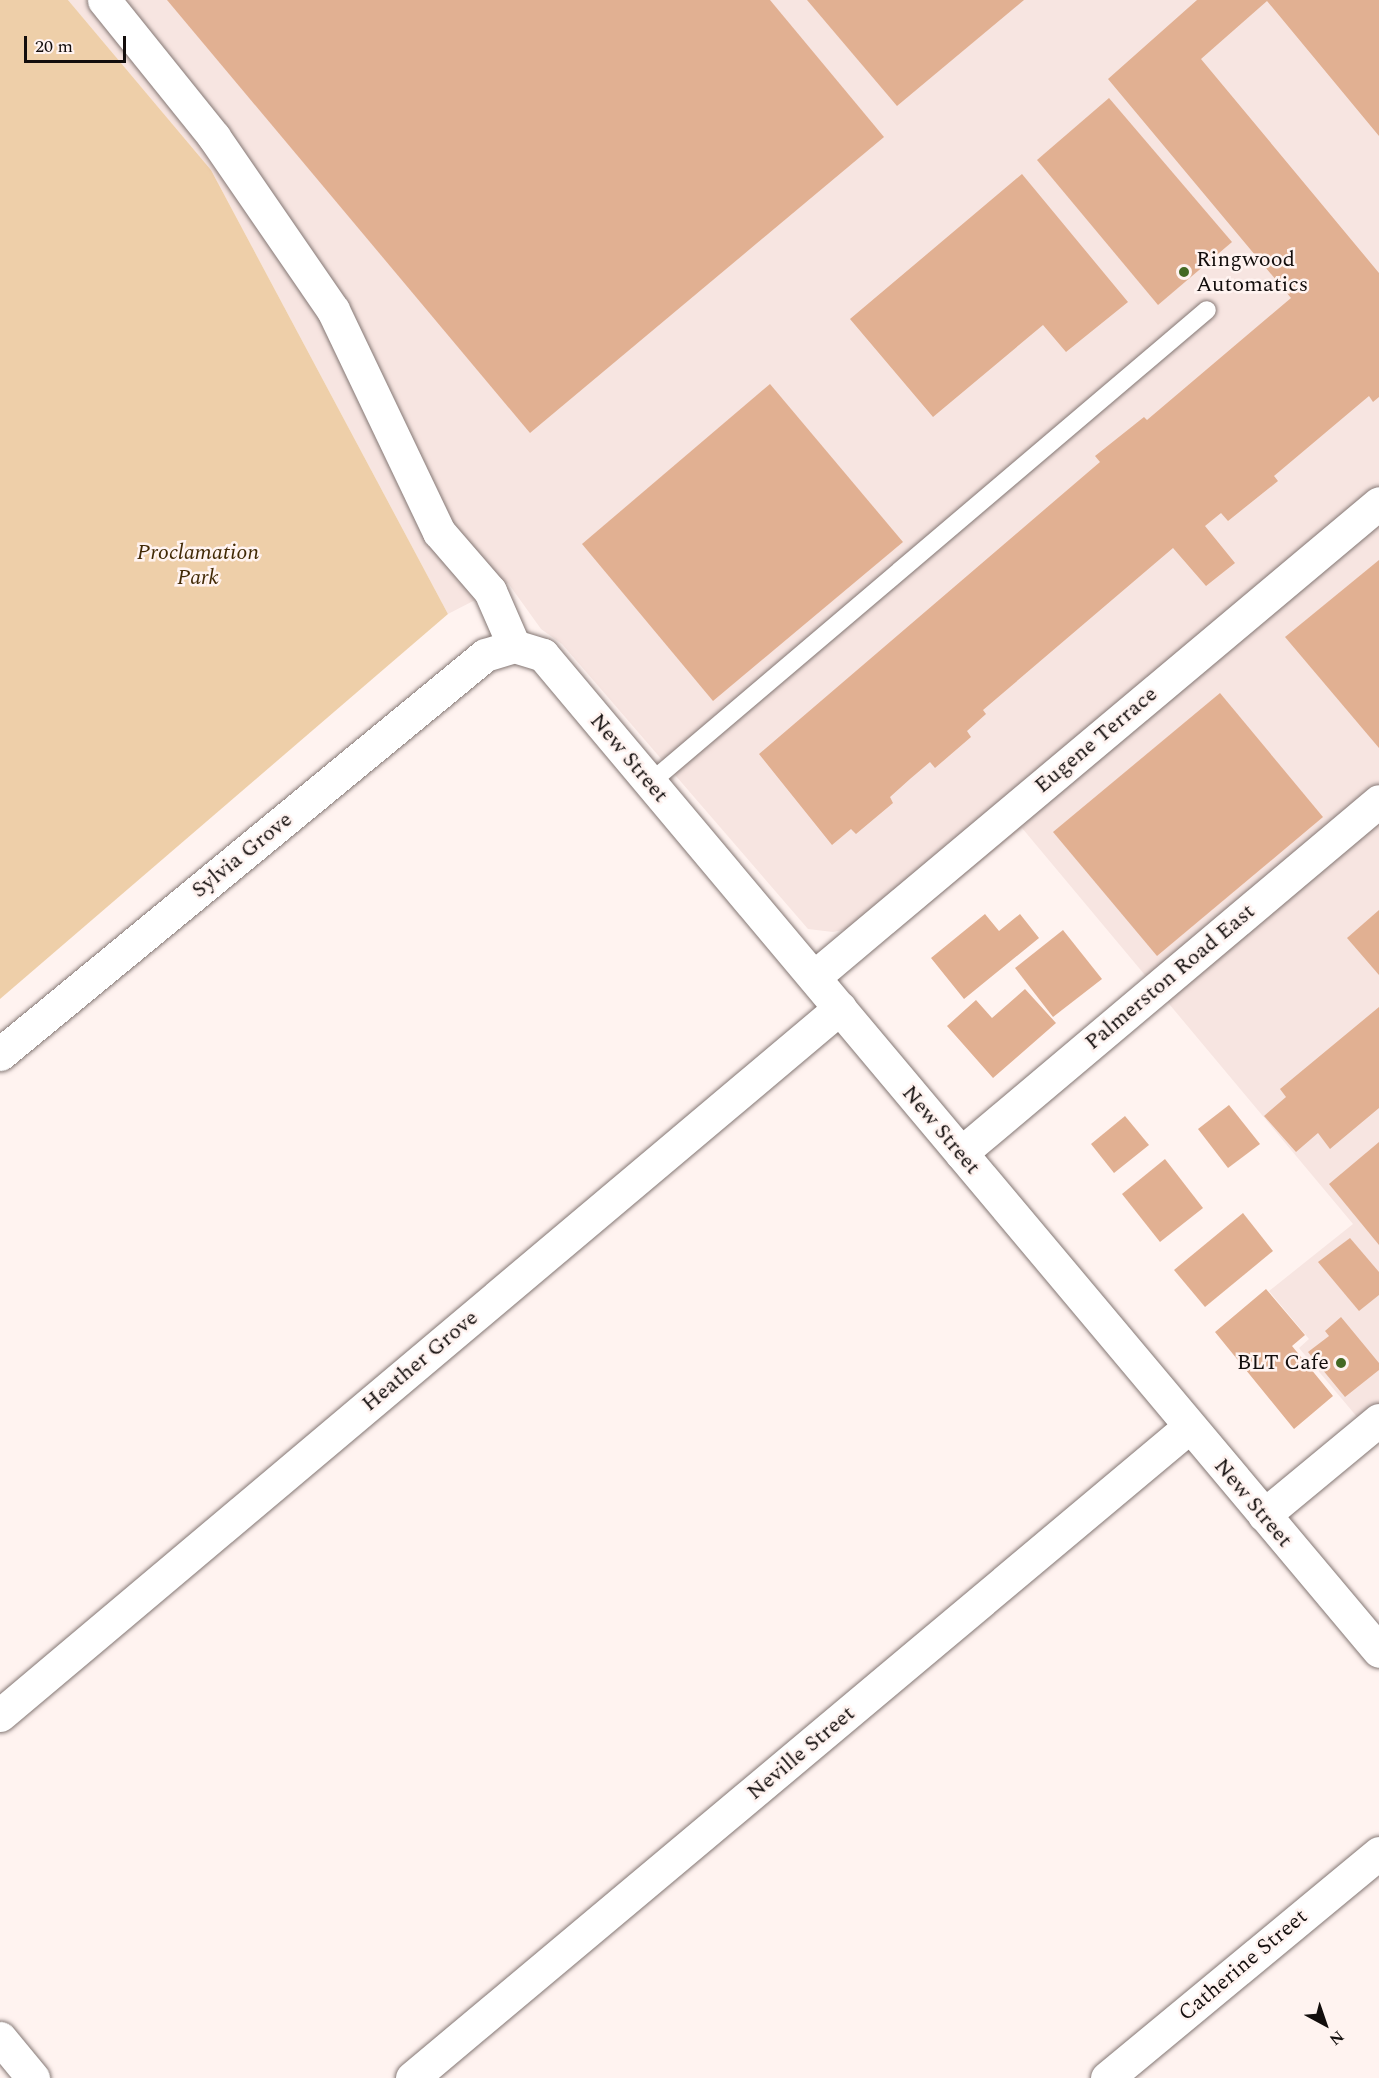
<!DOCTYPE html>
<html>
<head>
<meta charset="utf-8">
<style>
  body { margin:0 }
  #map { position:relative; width:1379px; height:2078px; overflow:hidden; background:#fff3f0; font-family:Spectral,serif }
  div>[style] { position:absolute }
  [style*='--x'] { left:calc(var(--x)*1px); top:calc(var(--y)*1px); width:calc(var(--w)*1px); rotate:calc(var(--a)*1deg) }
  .built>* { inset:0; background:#f7e5e1 }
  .green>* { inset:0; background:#eecfa9 }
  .building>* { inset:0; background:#e1b092 }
  .roads { filter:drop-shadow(0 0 2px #847774) drop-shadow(0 0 2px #847774) }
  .service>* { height:18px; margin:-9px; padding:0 9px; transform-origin:9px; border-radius:9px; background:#fff }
  .minor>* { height:33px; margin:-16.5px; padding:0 16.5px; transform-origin:16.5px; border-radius:16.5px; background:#fff }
  .dots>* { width:16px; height:16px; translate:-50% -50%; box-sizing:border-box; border:3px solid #fff3f0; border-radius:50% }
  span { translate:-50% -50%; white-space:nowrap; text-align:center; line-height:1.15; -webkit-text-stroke:5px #fff3f0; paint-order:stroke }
  .poi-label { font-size:22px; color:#130e0d }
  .left { translate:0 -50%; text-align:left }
  .right { translate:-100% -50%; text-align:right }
  .park-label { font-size:22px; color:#412905; font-style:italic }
  .street-label { font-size:22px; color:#130e0d }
  .north { position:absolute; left:1295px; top:1994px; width:60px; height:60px; -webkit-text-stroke:4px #fff3f0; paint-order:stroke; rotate:140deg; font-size:16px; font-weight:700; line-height:24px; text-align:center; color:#130e0d }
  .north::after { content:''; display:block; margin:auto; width:21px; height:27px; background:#130e0d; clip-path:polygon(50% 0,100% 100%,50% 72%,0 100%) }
  .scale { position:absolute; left:24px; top:36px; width:102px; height:27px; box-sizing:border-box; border:3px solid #130e0d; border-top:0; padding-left:8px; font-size:18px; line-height:21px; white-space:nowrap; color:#130e0d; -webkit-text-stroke:4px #fff3f0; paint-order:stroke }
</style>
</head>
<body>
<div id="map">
  <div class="built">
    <i style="clip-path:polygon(68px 0,1379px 0,1379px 1443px,1299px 1348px,1309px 1339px,1269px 1291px,1353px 1224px,1022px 828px,868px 954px,847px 929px,833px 932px,808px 929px,562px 644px,541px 629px,508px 583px,448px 614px,211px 170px)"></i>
  </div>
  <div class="green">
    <i style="clip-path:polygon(0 0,68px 0,211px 170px,448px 614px,0 999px)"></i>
  </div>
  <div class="building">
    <i style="clip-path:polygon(167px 0,770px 0,884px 137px,530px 433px)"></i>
    <i style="clip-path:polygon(807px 0,1024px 0,897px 106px)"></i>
    <i style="clip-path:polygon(1197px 0,1379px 0,1379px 136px,1267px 1px,1201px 59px,1379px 273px,1379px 397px,1373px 402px,1369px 396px,1274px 476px,1278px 481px,1228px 521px,1221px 513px,1205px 526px,1235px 563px,1206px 586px,1173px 548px,983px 710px,986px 714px,967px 731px,971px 737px,935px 768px,930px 762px,910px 779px,890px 797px,893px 803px,856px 834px,851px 829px,832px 845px,759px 754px,1100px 462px,1095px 456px,1144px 417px,1147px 420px,1291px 298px,1108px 79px)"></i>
    <i style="clip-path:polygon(1109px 98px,1232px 242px,1158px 305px,1037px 160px)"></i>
    <i style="clip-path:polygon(1022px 174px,1128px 302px,1066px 352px,1043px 325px,933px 417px,850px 319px)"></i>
    <i style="clip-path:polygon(770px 384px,903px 542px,713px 701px,582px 544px)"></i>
    <i style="clip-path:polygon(1379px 560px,1379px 748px,1285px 637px)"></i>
    <i style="clip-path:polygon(1220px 693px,1323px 817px,1157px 956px,1053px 832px)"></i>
    <i style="clip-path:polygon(1379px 910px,1379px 975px,1347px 938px)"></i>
    <i style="clip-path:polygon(985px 914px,999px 931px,1020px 914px,1039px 938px,964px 999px,931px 958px)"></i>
    <i style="clip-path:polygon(1063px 930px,1102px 979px,1053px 1017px,1015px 968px)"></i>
    <i style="clip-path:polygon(1025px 989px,1056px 1023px,993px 1078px,947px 1026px,976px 1000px,992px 1018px)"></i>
    <i style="clip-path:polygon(1379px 1007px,1379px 1108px,1330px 1149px,1318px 1133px,1296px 1152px,1264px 1116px,1286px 1097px,1280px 1089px)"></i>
    <i style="clip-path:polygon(1229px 1105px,1260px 1144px,1228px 1168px,1198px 1129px)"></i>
    <i style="clip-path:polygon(1125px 1116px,1149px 1145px,1114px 1173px,1091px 1144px)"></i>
    <i style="clip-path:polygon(1379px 1142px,1379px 1245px,1329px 1184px)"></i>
    <i style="clip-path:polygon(1165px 1159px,1203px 1208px,1160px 1242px,1122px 1194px)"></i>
    <i style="clip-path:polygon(1243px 1213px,1273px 1251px,1205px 1307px,1174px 1270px)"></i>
    <i style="clip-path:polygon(1350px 1238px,1379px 1272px,1379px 1295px,1359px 1311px,1318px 1262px)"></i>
    <i style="clip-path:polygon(1266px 1289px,1305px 1335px,1292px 1346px,1333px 1396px,1294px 1429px,1215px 1332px)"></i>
    <i style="clip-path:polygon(1341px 1317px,1379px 1363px,1379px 1370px,1345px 1397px,1308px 1352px,1329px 1336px,1325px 1331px)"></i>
  </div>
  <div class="roads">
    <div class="service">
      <i style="--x:651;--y:782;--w:729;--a:-40.33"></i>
    </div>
    <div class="minor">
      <i style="--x:104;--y:0;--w:176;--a:51.2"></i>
      <i style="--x:214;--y:137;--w:210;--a:55.5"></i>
      <i style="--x:333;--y:310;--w:246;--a:64.5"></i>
      <i style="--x:439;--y:532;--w:78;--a:49.2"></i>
      <i style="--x:490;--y:591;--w:60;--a:66.4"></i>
      <i style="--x:814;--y:977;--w:737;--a:-39.99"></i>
      <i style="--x:0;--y:1054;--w:628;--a:-39.44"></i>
      <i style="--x:485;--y:655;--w:30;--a:-17"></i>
      <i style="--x:514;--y:646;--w:30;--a:17"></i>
      <i style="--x:543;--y:655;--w:1300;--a:49.99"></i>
      <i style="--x:961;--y:1153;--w:546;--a:-40.1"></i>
      <i style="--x:1264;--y:1515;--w:149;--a:-39.6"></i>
      <i style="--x:0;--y:1715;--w:1098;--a:-40.09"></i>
      <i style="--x:0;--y:2038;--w:52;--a:50.5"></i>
      <i style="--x:412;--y:2078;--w:1014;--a:-39.96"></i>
      <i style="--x:1107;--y:2078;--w:353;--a:-39.6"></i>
    </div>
  </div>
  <div class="dots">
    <i style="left:1184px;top:272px;background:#446923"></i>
    <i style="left:1341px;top:1363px;background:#446923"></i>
  </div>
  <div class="poi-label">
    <span class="left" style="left:1196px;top:272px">Ringwood<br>Automatics</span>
    <span class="right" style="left:1329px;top:1363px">BLT Cafe</span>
  </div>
  <div class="park-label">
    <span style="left:198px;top:565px">Proclamation<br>Park</span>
  </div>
  <div class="street-label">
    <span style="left:1096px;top:740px;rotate:-40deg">Eugene Terrace</span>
    <span style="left:629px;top:758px;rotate:50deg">New Street</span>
    <span style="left:242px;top:855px;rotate:-39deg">Sylvia Grove</span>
    <span style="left:1170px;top:977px;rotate:-40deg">Palmerston Road East</span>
    <span style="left:941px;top:1130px;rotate:50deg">New Street</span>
    <span style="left:420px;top:1361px;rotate:-40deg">Heather Grove</span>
    <span style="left:1253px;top:1503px;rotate:50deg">New Street</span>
    <span style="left:801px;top:1753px;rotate:-40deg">Neville Street</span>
    <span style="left:1243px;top:1965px;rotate:-40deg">Catherine Street</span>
  </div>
  <div class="north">N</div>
  <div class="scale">20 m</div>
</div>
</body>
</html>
